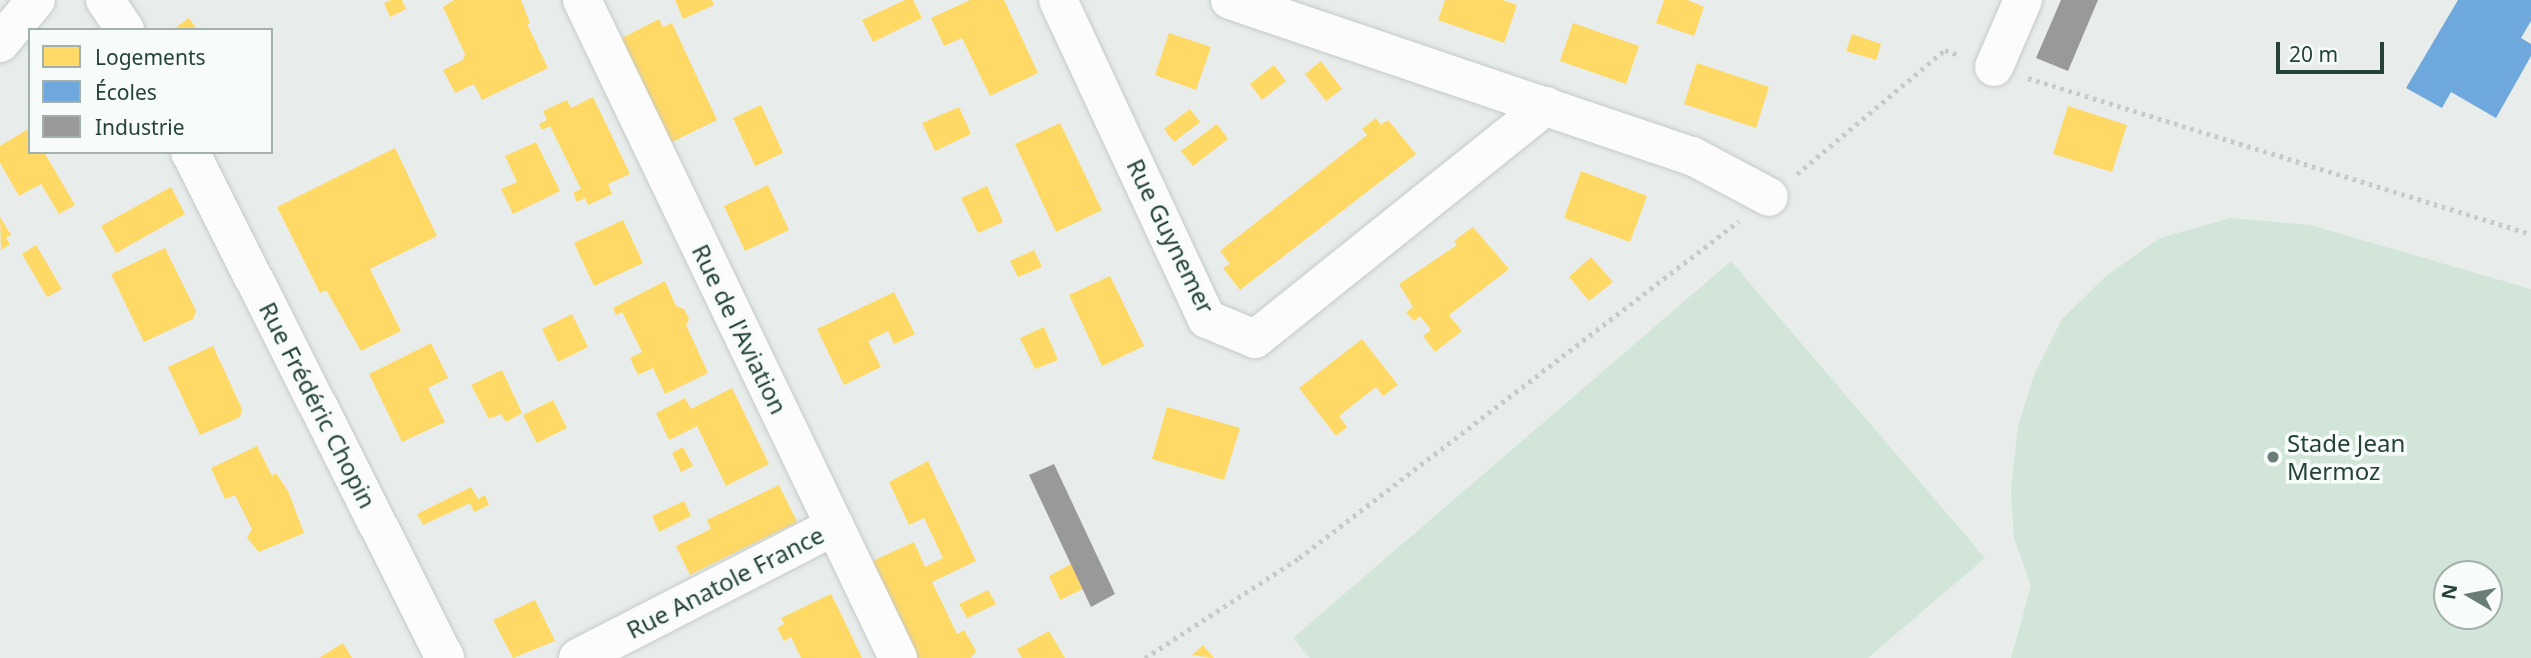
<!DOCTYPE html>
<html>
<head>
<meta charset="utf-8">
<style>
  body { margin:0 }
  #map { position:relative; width:2531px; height:658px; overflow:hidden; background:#e8edeb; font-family:"Noto Sans",sans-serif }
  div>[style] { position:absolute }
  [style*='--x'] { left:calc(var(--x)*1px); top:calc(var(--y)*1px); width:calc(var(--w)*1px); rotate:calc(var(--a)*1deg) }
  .green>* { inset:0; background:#d1e6d8 }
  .homes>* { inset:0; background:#ffd966 }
  .schools>* { inset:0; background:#6fa8dc }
  .industry>* { inset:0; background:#999 }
  .path>* { height:4.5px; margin-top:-2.25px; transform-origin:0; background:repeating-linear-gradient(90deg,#c3ccca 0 3.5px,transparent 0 8.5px) }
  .roads { filter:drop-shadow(0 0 2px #c5cac8) drop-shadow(0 0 2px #c5cac8) }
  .minor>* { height:38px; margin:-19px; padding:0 19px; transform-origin:19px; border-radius:19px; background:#fcfcfc }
  .dots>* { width:19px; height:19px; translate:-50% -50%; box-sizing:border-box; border:4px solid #f7fbf9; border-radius:50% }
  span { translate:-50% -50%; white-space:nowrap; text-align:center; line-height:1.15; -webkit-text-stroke:7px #f7fbf9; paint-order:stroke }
  .street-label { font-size:24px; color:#24423a }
  .poi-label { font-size:24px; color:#24423a }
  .left { translate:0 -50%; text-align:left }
  .legend { position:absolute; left:28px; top:28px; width:245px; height:126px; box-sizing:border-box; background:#f7fbf9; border:2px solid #a3b1ad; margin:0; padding:9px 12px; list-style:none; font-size:21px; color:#24423a }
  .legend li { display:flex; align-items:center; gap:14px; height:35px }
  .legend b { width:35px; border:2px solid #a3b1ad }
  .north { position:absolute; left:2433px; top:560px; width:70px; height:70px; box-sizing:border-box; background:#f7fbf9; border:2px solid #a3b1ad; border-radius:50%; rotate:280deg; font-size:19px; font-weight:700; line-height:28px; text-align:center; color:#24423a }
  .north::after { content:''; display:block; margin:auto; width:24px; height:32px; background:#697e78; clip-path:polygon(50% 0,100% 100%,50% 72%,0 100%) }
  .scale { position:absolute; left:2276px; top:42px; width:108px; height:32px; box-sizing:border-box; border:4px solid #24423a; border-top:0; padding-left:9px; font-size:21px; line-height:24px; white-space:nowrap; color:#24423a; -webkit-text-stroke:5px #f7fbf9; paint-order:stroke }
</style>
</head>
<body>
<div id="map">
  <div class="green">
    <i style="clip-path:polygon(evenodd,2230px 218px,2310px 225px,2531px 289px,2531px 658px,2011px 658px,2031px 586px,2014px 538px,2011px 489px,2018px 426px,2034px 375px,2062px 319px,2107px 275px,2160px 238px,2230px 218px,2447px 574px,2489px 574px,2489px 616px,2447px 616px,2447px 574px)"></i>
    <i style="clip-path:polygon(1731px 261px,1985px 558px,1868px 658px,1310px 658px,1293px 638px)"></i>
  </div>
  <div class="homes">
    <i style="clip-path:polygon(391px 0,402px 0,406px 9px,390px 17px,384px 3px)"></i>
    <i style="clip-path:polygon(454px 0,521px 0,530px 23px,527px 24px,548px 68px,482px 100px,474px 84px,455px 93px,443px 70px,463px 60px,465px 54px,443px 7px)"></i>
    <i style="clip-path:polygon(675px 0,712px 0,714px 5px,683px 19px)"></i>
    <i style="clip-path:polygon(905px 0,913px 0,922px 18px,873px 42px,862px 20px)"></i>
    <i style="clip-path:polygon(970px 0,1004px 0,1038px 73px,990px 96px,962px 38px,944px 46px,931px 18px)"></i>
    <i style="clip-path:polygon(1445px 0,1503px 0,1517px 5px,1504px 43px,1438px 20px)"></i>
    <i style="clip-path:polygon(1664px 0,1688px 0,1704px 7px,1694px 36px,1656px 23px)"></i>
    <i style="clip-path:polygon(189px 18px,197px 30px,172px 30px)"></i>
    <i style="clip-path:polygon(659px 19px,663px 27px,672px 23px,717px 120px,668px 144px,618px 40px)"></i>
    <i style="clip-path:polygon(1573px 23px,1639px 46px,1626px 84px,1560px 61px)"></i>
    <i style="clip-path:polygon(1169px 33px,1211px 47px,1196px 90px,1155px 75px)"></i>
    <i style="clip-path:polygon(1852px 34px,1881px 44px,1876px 60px,1846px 51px)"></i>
    <i style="clip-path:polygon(1321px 61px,1342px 89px,1326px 101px,1305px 74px)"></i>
    <i style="clip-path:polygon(1697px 63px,1769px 87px,1756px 128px,1684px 104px)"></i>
    <i style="clip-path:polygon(1274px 65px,1286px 81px,1262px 100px,1250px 84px)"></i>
    <i style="clip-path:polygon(593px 97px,630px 174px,608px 184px,612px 194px,588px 205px,585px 198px,577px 202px,573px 193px,581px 189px,550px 126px,542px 130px,539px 124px,547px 120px,543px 111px,567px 100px,571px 108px)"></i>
    <i style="clip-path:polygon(761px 105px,783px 153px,755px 166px,733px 118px)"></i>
    <i style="clip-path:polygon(2068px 106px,2127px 125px,2112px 172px,2053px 154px)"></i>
    <i style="clip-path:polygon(959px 107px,971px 134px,935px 151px,922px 123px)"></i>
    <i style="clip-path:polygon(1190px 109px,1200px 122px,1174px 142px,1164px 129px)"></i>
    <i style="clip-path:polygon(1376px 118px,1381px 125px,1388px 120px,1416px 154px,1240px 290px,1223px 268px,1230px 264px,1220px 251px,1367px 135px,1362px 129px)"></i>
    <i style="clip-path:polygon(1060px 123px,1102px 210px,1056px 232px,1015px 144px)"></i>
    <i style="clip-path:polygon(1217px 124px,1228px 139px,1193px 166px,1181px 151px)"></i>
    <i style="clip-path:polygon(30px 128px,30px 152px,44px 152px,75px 205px,59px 214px,41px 184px,19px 196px,0 163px,0 146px)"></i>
    <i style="clip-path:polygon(536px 142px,560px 191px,513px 214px,501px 189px,517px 182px,505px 156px)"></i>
    <i style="clip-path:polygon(395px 148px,437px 236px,370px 269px,401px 331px,361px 351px,326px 290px,320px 293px,277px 207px)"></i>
    <i style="clip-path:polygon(1581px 171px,1647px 196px,1630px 242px,1564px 218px)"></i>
    <i style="clip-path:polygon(768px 185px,789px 230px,745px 251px,724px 206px)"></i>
    <i style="clip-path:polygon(987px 186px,1003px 222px,978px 233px,961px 198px)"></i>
    <i style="clip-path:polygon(171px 187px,185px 214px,116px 253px,101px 226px)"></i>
    <i style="clip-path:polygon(0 217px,11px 235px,6px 238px,10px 244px,1px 250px)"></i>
    <i style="clip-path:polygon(623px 220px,643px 263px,594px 286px,574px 243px)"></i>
    <i style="clip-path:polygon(1473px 227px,1509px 269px,1449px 315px,1462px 331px,1435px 352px,1423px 336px,1431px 330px,1420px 316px,1414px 321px,1406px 312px,1413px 307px,1399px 284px,1457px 245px,1454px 241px)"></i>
    <i style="clip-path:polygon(36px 245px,62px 289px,47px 297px,22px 254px)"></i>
    <i style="clip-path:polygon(165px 248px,196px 311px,193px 319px,144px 342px,111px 274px)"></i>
    <i style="clip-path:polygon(1034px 250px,1042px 267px,1018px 277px,1010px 261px)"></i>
    <i style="clip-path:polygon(1591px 257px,1613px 282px,1589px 301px,1569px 277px)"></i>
    <i style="clip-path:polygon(1110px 276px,1144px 346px,1102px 366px,1069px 295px)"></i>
    <i style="clip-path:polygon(665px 281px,676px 306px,684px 309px,689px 319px,686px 325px,708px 373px,665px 394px,653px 368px,638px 375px,630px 358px,642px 352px,622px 312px,616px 315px,613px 308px)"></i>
    <i style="clip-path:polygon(894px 292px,915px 334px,894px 344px,888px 331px,868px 341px,881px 367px,844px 385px,817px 329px)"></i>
    <i style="clip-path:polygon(572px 314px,588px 347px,558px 362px,542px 329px)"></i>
    <i style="clip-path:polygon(1044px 327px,1058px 360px,1035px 369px,1020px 338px)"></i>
    <i style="clip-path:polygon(1362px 339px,1398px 385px,1383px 396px,1376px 387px,1339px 416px,1347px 427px,1336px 436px,1299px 388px)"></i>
    <i style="clip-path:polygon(431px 343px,448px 378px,428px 388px,445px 422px,402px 442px,369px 374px)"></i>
    <i style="clip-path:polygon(213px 346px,242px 409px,240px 417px,200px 435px,168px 367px)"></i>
    <i style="clip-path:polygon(502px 370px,522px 413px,506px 422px,501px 414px,489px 419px,471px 385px)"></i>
    <i style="clip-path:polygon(732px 388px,769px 464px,726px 486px,697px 426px,669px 440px,656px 413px,685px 398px,691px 409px)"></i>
    <i style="clip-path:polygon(553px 400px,567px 428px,537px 443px,523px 415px)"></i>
    <i style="clip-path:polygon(1167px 407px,1240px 428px,1224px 480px,1152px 459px)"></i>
    <i style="clip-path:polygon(257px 446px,272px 476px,276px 473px,288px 491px,304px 533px,259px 552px,247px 538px,252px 529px,235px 495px,225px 499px,211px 468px)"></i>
    <i style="clip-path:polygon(683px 447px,693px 466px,681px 472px,672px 453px)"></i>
    <i style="clip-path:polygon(928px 461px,976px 561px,932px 582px,957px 634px,964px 630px,976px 651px,971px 658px,916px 658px,870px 562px,914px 542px,925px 567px,943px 558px,924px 518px,909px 525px,889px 482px)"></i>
    <i style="clip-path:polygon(779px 485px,797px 522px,690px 575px,676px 546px,711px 529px,707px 520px)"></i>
    <i style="clip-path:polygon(471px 487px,478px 499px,485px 495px,489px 505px,474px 512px,470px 503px,423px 525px,417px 514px)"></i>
    <i style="clip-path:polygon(684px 501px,691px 516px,659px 532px,652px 516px)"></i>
    <i style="clip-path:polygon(1071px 564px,1083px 589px,1060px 600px,1049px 576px)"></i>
    <i style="clip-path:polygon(988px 590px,996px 604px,967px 618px,959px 604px)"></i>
    <i style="clip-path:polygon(831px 594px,842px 616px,862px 658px,801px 658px,791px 637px,784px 641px,777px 628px,784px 624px,781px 618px)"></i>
    <i style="clip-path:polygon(535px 600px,555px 641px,513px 658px,493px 620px)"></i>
    <i style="clip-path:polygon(1049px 631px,1065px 658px,1022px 658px,1017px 649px)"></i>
    <i style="clip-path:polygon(343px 643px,352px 658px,319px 658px)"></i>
    <i style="clip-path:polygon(1203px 645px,1214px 658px,1192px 655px)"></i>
  </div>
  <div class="schools">
    <i style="clip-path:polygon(2458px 0,2531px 0,2531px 21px,2521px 38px,2531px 44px,2531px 56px,2496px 118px,2451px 92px,2442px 108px,2406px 88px)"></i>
  </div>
  <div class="industry">
    <i style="clip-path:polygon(2061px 0,2098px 0,2068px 71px,2036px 58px)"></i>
    <i style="clip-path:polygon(1054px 464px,1115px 594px,1091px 607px,1029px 475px)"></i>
  </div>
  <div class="path">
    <i style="--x:2028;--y:78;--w:527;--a:17.23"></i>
    <i style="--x:1797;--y:174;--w:193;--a:-40"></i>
    <i style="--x:1945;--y:50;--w:15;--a:20"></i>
    <i style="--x:1145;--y:658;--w:184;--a:-33"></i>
    <i style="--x:1299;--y:558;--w:554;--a:-37.45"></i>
  </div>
  <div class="roads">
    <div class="minor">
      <i style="--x:105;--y:0;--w:36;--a:56"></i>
      <i style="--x:582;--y:0;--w:730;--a:64.35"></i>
      <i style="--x:1058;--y:0;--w:352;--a:65"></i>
      <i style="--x:1207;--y:319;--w:52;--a:22.6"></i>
      <i style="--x:1255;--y:339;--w:373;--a:-38.7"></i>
      <i style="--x:1230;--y:0;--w:488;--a:18.7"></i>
      <i style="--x:1692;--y:156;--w:87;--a:28"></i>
      <i style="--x:0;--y:43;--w:56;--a:-50.1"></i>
      <i style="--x:1994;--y:67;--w:73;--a:-66.6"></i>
      <i style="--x:190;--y:152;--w:567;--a:63.25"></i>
      <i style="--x:578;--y:658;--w:289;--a:-27.2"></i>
    </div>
  </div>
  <div class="dots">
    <i style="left:2273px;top:457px;background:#697e78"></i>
  </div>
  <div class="street-label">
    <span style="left:1171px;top:236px;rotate:64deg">Rue Guynemer</span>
    <span style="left:740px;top:329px;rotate:64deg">Rue de l'Aviation</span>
    <span style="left:318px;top:405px;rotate:63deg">Rue Frédéric Chopin</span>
    <span style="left:725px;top:582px;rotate:-27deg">Rue Anatole France</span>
  </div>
  <div class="poi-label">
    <span class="left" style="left:2287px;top:457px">Stade Jean<br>Mermoz</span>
  </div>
  <ul class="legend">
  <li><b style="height:19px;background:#ffd966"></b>Logements</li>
  <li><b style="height:19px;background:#6fa8dc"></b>Écoles</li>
  <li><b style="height:19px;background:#999"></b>Industrie</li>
  </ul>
  <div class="north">N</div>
  <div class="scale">20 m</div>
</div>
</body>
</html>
